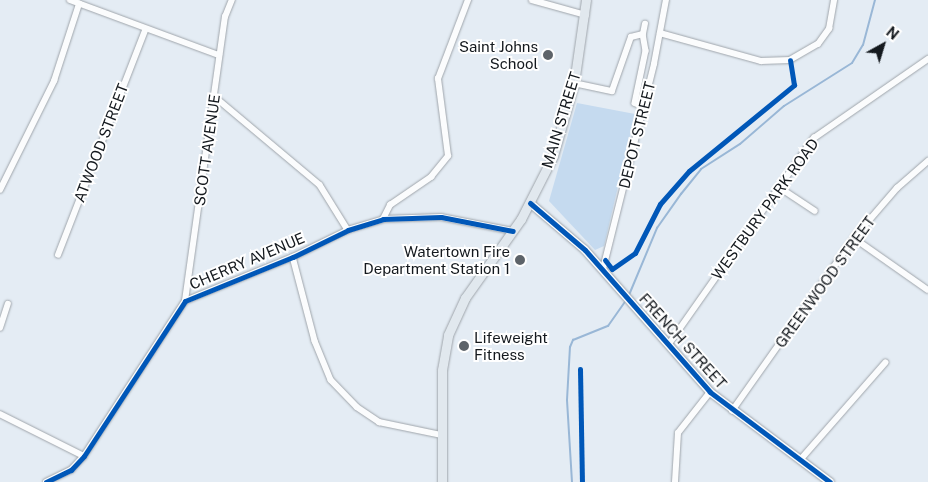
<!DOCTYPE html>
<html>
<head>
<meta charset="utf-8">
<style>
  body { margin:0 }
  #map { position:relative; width:928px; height:482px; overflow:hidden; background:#e4ecf4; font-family:"Public Sans",sans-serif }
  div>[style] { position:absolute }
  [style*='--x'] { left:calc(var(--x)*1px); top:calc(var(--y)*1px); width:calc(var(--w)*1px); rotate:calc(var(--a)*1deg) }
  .green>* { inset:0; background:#c5daef }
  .stream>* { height:2px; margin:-1px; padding:0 1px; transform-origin:1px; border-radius:1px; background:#99b7d6 }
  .roads { filter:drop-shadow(0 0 1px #9fa5ab) drop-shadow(0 0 1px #9fa5ab) }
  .street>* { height:5.5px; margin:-2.75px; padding:0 2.75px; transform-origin:2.75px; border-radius:2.75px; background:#fbfcfd }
  .secondary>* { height:8px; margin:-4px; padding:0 4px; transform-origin:4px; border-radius:4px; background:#fbfcfd }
  .primary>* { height:9px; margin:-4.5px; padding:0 4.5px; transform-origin:4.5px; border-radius:4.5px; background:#e1e8ee }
  .cycleway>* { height:5px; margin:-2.5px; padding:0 2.5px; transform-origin:2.5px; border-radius:2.5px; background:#0057b8 }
  .dots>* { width:14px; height:14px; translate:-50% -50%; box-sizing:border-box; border:2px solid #fff; border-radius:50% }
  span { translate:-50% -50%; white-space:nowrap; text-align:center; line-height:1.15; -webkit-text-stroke:4px #fff; paint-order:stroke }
  .poi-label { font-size:15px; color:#14191e }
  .right { translate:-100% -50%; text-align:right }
  .left { translate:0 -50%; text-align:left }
  .street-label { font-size:15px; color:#14191e }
  .north { position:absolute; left:858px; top:20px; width:50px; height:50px; -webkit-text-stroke:4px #fff; paint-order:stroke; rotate:39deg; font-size:14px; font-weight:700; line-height:20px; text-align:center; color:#14191e }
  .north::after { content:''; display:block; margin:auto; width:18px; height:22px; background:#14191e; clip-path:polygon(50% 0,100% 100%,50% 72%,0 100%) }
</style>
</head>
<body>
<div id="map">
  <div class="green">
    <i style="clip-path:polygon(577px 103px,635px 114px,604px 246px,595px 250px,549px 201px)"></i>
  </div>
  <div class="stream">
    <i style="--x:629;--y:295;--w:73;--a:-67.3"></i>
    <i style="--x:657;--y:228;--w:42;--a:-54.8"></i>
    <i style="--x:681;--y:194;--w:32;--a:-51"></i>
    <i style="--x:701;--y:169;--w:46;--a:-32.7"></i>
    <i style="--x:740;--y:144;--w:58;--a:-40.8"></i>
    <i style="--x:784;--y:106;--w:80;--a:-32.3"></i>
    <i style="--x:852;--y:63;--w:21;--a:-59"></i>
    <i style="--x:863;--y:45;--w:47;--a:-75.1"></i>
    <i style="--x:572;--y:482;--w:82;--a:-93.5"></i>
    <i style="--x:567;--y:400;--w:53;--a:-86.8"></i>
    <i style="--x:570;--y:347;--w:8;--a:-67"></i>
    <i style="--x:573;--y:340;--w:38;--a:-22"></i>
    <i style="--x:608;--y:326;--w:33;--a:-55"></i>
  </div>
  <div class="roads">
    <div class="street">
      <i style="--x:70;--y:0;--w:159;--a:20.3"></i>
      <i style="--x:532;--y:0;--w:56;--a:15.5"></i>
      <i style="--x:660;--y:33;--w:105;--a:15.5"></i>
      <i style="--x:761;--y:61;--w:29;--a:-2"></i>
      <i style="--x:790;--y:60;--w:32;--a:-30"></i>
      <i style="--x:818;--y:44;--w:19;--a:-54"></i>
      <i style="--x:829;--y:29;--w:29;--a:-80"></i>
      <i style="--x:643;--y:34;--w:17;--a:80"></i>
      <i style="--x:646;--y:51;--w:53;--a:101.9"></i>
      <i style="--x:635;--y:103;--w:10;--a:24"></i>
      <i style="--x:643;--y:34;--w:10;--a:-79"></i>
      <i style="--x:574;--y:83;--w:39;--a:12"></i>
      <i style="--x:612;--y:91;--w:57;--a:-70.6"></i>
      <i style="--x:631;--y:37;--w:12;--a:-14"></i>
      <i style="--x:214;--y:96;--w:138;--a:40"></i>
      <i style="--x:320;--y:185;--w:53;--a:58.1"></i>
      <i style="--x:779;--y:187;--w:43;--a:33.7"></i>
      <i style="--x:0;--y:190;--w:122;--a:-63.6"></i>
      <i style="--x:54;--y:81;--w:81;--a:-72"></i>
      <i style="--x:383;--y:219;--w:16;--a:-63"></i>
      <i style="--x:390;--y:205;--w:50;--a:-34.3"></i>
      <i style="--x:431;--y:177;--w:27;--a:-51"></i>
      <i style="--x:448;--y:156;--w:78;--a:-97.4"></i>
      <i style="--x:438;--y:79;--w:85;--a:-69.2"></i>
      <i style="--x:854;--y:238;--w:90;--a:35.1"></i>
      <i style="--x:58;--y:255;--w:240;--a:-68.8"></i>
      <i style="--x:293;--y:257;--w:87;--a:75.3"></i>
      <i style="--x:315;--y:341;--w:42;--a:67.7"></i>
      <i style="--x:331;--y:380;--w:37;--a:46"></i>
      <i style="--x:357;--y:407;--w:27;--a:34"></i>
      <i style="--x:379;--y:422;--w:64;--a:11.7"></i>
      <i style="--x:603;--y:269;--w:211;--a:-76"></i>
      <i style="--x:654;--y:64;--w:65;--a:-79.4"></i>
      <i style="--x:185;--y:301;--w:287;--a:-82"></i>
      <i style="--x:225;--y:17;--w:18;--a:-68"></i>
      <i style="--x:0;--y:328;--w:25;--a:-72"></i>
      <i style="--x:669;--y:344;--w:252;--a:-54.9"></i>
      <i style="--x:814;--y:138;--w:139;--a:-34.7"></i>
      <i style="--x:732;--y:411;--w:212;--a:-54.8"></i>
      <i style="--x:854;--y:238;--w:66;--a:-49.3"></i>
      <i style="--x:897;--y:188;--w:41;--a:-41.1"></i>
      <i style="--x:0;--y:414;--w:94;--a:26.6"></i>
      <i style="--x:801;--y:459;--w:128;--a:-48.8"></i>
      <i style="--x:46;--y:482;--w:28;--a:-26"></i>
      <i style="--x:71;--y:470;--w:19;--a:-47"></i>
      <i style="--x:84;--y:456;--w:185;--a:-56.9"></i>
      <i style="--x:185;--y:301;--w:117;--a:-22.2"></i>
      <i style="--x:293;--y:257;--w:61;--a:-26.1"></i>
      <i style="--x:348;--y:230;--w:37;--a:-17"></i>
      <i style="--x:383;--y:219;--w:58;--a:-2"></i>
      <i style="--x:441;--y:217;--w:73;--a:11"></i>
      <i style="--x:675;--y:482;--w:49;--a:-86.5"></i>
      <i style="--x:678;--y:433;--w:52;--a:-52"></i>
    </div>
    <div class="secondary">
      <i style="--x:530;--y:203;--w:72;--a:40.5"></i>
      <i style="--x:585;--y:250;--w:189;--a:48.6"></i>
      <i style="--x:710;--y:392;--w:150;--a:36.9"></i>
    </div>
    <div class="primary">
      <i style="--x:442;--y:482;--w:112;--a:-90"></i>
      <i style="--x:442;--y:370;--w:36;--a:-80"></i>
      <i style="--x:448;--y:335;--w:41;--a:-65.3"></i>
      <i style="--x:465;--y:298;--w:97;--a:-54.7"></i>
      <i style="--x:521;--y:219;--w:71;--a:-63.1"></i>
      <i style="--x:553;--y:156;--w:76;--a:-74"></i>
      <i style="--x:574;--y:83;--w:84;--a:-81.8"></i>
    </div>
  </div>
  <div class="cycleway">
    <i style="--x:530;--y:203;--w:72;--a:40.5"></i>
    <i style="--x:585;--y:250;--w:189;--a:48.6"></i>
    <i style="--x:710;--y:392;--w:150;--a:36.9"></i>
    <i style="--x:605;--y:260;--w:11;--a:52"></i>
    <i style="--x:612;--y:269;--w:28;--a:-35"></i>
    <i style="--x:635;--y:253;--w:55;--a:-63"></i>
    <i style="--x:660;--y:204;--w:44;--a:-48.7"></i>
    <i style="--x:689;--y:171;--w:136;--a:-39.3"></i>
    <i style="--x:794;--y:85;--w:25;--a:-99"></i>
    <i style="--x:580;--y:369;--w:113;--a:89"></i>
    <i style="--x:46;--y:482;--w:28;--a:-26"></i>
    <i style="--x:71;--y:470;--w:19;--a:-47"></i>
    <i style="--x:84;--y:456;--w:185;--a:-56.9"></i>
    <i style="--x:185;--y:301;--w:117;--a:-22.2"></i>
    <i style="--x:293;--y:257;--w:61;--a:-26.1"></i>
    <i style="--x:348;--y:230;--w:37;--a:-17"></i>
    <i style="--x:383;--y:219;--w:58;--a:-2"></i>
    <i style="--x:441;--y:217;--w:73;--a:11"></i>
  </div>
  <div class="dots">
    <i style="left:548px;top:55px;background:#5d6369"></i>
    <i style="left:520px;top:260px;background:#5d6369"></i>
    <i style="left:464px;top:346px;background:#5d6369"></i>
  </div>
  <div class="poi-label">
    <span class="right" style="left:538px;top:55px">Saint Johns<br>School</span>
    <span class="right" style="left:510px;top:260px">Watertown Fire<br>Department Station 1</span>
    <span class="left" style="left:474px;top:346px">Lifeweight<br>Fitness</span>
  </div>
  <div class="street-label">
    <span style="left:561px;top:120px;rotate:-73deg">MAIN STREET</span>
    <span style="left:637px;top:135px;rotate:-76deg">DEPOT STREET</span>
    <span style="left:101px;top:143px;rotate:-69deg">ATWOOD STREET</span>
    <span style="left:207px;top:150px;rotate:-82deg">SCOTT AVENUE</span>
    <span style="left:765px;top:209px;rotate:-54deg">WESTBURY PARK ROAD</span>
    <span style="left:247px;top:261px;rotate:-23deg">CHERRY AVENUE</span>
    <span style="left:825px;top:282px;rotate:-54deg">GREENWOOD STREET</span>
    <span style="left:683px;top:341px;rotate:48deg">FRENCH STREET</span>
  </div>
  <div class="north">N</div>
</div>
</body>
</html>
